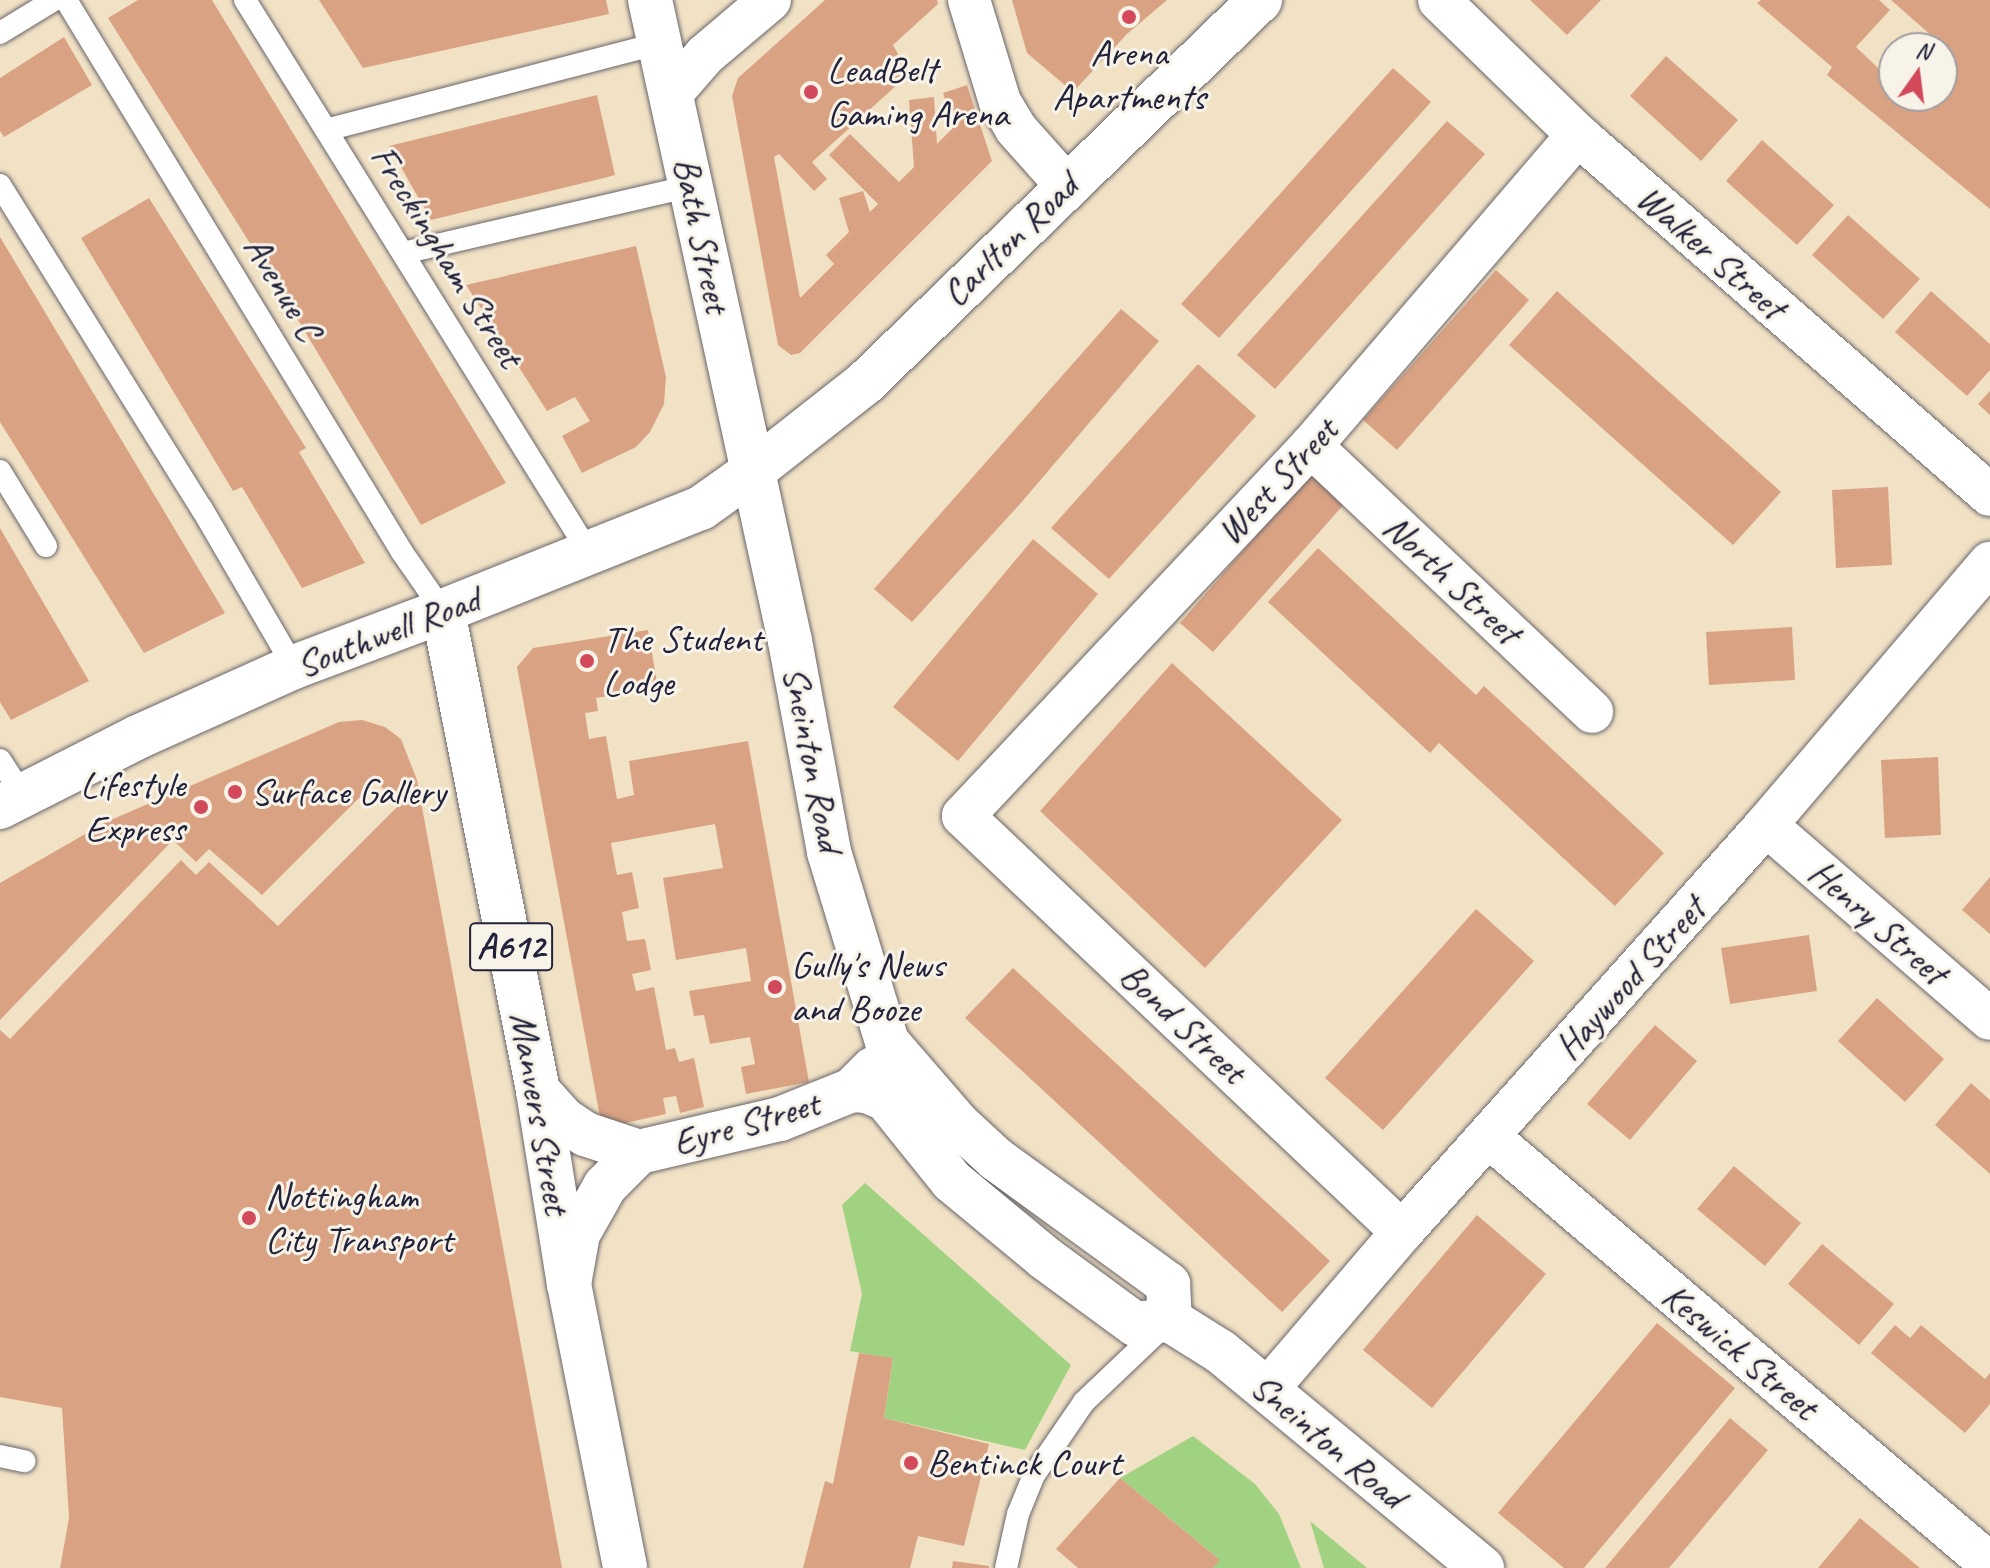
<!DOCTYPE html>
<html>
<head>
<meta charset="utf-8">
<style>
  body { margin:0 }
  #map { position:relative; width:1990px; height:1568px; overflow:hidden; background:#f1e2c5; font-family:Caveat,sans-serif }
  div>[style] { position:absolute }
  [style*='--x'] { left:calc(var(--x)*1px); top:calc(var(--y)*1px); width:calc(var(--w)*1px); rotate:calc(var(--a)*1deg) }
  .green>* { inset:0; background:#a1d281 }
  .building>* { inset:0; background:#d9a383 }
  .roads { filter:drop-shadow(0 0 2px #6a656b) drop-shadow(0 0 2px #6a656b) }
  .service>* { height:22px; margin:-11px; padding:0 11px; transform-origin:11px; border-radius:11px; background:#fff }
  .minor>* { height:42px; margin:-21px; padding:0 21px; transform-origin:21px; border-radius:21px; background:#fff }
  .tertiary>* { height:44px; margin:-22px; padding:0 22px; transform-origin:22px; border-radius:22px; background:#fff }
  .secondary>* { height:44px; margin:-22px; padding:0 22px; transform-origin:22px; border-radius:22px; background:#fff }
  .primary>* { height:44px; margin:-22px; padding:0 22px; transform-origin:22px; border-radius:22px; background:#fff }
  .dots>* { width:22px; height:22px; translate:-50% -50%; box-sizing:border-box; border:4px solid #f7f3e8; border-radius:50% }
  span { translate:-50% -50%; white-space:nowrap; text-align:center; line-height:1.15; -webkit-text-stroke:6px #f7f3e8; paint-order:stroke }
  .shield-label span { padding:2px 6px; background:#f7f3e8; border:2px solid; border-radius:6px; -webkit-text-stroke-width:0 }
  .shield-label { font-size:36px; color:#22223b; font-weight:700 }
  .poi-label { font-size:38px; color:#22223b }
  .left { translate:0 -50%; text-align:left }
  .right { translate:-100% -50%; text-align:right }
  .street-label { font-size:38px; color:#22223b }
  .north { position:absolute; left:1878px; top:32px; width:80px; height:80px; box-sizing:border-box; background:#f7f3e8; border:2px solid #a29fa3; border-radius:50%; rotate:14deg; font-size:22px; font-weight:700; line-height:32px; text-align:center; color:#22223b }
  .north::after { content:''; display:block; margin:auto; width:28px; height:36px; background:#d1495b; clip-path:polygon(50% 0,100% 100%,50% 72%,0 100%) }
</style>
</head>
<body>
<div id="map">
  <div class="green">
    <i style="clip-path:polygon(865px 1183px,1071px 1365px,1025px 1450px,884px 1418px,893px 1359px,850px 1351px,862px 1294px,842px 1205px)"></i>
    <i style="clip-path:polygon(1193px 1436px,1255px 1484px,1279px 1514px,1301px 1568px,1213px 1568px,1219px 1559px,1120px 1478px)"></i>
    <i style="clip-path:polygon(1310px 1521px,1367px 1568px,1324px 1568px)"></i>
  </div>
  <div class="building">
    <i style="clip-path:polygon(138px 0,212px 0,506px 483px,421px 525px,292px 310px,108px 18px)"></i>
    <i style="clip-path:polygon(319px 0,606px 0,609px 14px,363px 68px)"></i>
    <i style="clip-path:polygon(825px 0,937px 0,938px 4px,893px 45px,909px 74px,812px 162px,827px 179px,814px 191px,779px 154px,774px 157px,800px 298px,834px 264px,826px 255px,849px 232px,839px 198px,863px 191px,870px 212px,878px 204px,829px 155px,850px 134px,899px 182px,914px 167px,909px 100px,934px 97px,937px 144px,954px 127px,943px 93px,967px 85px,992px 161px,800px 353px,791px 355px,778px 345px,732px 96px,738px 78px)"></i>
    <i style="clip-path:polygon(1012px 0,1167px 0,1127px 34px,1073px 92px,1027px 53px)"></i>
    <i style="clip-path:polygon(1530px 0,1601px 0,1567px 35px)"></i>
    <i style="clip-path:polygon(1761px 0,1879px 0,1890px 10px,1856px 47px,1894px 83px,1894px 96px,1910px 97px,1942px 96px,1942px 61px,1950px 52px,1891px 0,1990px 0,1990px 209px,1827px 75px,1832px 67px,1757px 3px)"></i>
    <i style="clip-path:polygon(64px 37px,92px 85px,4px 137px,0 131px,0 78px)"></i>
    <i style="clip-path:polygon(1666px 56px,1738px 120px,1701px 161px,1630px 96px)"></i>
    <i style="clip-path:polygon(1393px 68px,1431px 102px,1219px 338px,1181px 304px)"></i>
    <i style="clip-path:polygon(597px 95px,615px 175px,600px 179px,431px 220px,389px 146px)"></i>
    <i style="clip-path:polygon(1447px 121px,1485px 154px,1275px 389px,1237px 355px)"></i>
    <i style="clip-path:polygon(1762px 140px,1834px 205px,1797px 245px,1726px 181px)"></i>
    <i style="clip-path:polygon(149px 198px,306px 448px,299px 452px,365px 563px,302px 588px,242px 487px,233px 491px,81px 238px)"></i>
    <i style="clip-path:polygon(1848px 215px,1920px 279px,1883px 319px,1812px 255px)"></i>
    <i style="clip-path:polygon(0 237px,225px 613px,144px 653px,0 422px)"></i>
    <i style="clip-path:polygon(636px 246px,666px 377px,664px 404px,650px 432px,636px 447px,582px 473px,562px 436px,590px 421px,575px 397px,547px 411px,466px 285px)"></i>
    <i style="clip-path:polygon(1496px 270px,1529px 300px,1397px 450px,1363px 420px)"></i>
    <i style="clip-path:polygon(1557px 291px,1781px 492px,1733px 545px,1509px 345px)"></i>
    <i style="clip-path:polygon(1931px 291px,1990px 344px,1990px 370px,1967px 396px,1895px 332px)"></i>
    <i style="clip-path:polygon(1121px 309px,1159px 341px,1020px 504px,912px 622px,874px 589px)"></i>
    <i style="clip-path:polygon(1198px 364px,1256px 416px,1109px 579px,1051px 528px)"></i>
    <i style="clip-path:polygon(1990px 391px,1990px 415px,1978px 404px)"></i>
    <i style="clip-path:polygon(1312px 472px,1346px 502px,1213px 652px,1180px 623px)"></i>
    <i style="clip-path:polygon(1888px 487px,1892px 565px,1836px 568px,1832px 490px)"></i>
    <i style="clip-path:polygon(0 528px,89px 681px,11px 720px,0 702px)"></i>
    <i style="clip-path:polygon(1033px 539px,1098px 594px,958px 761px,893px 707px)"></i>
    <i style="clip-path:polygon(1318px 548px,1476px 695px,1484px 686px,1664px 853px,1615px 906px,1439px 743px,1430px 753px,1268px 602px)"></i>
    <i style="clip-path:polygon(1792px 627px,1795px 680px,1709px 685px,1706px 632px)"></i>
    <i style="clip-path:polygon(648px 630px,658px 688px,596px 698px,598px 711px,585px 713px,589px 739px,606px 736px,617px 799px,634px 795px,629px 761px,748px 741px,809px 1082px,746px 1094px,741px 1067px,755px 1064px,750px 1037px,710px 1044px,704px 1015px,694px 1016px,689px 991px,751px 981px,746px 948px,676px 960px,663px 878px,723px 868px,715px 824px,611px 843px,617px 875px,632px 872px,639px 908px,622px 912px,627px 941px,645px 939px,651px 970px,632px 974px,636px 991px,654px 987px,666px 1050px,675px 1048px,679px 1062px,694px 1058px,704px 1107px,680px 1113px,676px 1096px,663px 1098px,666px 1114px,602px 1128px,517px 667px,533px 648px)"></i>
    <i style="clip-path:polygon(1172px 663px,1342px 820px,1205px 968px,1040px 811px)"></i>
    <i style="clip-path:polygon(362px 720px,385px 727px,401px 739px,417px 780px,562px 1568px,60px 1568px,69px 1518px,62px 1408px,0 1397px,0 1030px,10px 1039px,181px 860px,196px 875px,209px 862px,278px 926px,399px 805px,376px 781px,262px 895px,209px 849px,196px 862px,173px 840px,0 1020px,0 883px,106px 822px,339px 722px)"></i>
    <i style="clip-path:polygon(1938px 757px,1941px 835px,1885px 838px,1881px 760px)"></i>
    <i style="clip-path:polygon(1990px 877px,1990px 934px,1962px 910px)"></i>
    <i style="clip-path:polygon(1476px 909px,1534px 961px,1383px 1130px,1325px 1078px)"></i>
    <i style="clip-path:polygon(1809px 935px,1817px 991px,1730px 1004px,1721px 948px)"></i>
    <i style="clip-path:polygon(1013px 968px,1330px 1261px,1282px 1312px,965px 1018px)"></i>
    <i style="clip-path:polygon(1877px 998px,1944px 1059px,1905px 1102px,1838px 1041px)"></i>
    <i style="clip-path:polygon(1655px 1025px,1697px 1061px,1630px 1140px,1587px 1104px)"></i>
    <i style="clip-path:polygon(1971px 1083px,1990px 1100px,1990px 1174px,1935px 1125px)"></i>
    <i style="clip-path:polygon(1734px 1166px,1801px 1223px,1765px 1266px,1697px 1209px)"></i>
    <i style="clip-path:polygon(1477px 1215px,1546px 1274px,1432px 1408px,1363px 1350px)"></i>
    <i style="clip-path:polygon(1822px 1244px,1894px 1304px,1859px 1345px,1788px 1284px)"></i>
    <i style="clip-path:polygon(1657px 1323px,1735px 1388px,1584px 1568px,1564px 1568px,1498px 1513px)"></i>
    <i style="clip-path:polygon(1895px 1325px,1910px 1338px,1921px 1325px,1985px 1379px,1990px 1373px,1990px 1404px,1965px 1433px,1871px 1353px)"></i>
    <i style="clip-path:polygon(859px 1353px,893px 1358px,884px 1418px,989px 1444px,964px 1546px,918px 1536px,910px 1568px,803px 1568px,825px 1481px,833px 1484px)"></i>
    <i style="clip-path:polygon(1730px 1418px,1768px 1450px,1669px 1568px,1605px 1568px)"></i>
    <i style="clip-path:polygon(1120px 1478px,1220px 1560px,1213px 1568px,1078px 1568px,1056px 1549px)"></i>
    <i style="clip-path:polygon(1860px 1518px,1920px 1568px,1818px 1568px)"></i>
    <i style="clip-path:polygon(953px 1561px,989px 1566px,989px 1568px,952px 1568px)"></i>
  </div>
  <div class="roads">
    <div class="service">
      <i style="--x:66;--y:0;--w:646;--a:58.67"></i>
      <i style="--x:402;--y:552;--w:72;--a:55.2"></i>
      <i style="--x:245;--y:0;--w:649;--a:58.1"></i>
      <i style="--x:0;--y:33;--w:63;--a:-31.4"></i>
      <i style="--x:326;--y:130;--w:346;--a:-14.6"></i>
      <i style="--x:0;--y:185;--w:382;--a:58.1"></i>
      <i style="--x:202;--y:509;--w:183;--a:59.8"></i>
      <i style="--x:403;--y:253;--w:297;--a:-13.1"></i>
      <i style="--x:0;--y:471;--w:88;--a:58.5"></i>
      <i style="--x:0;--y:760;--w:40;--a:57.1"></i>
      <i style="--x:0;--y:1456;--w:25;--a:12"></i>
      <i style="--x:1006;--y:1568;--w:55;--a:-77.5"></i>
      <i style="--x:1018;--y:1514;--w:42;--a:-67.7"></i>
      <i style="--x:1034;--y:1475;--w:88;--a:-55.6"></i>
      <i style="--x:1084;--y:1402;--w:113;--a:-43.6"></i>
    </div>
    <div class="minor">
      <i style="--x:969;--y:0;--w:107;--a:73.1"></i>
      <i style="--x:1000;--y:102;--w:31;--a:59"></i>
      <i style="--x:1016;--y:129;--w:75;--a:48.2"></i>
      <i style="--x:1439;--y:0;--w:194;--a:44.2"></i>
      <i style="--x:1578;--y:135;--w:547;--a:41.15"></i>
      <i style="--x:672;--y:93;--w:50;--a:-49"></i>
      <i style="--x:705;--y:55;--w:85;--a:-40.2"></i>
      <i style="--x:1311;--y:446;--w:387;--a:43.4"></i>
      <i style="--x:1766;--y:825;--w:296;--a:40.9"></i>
      <i style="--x:1489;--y:1137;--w:658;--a:40.44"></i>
      <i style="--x:1402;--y:1232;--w:605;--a:-136.54"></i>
      <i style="--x:963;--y:816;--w:508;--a:-46.76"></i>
      <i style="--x:1311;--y:446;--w:410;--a:-49.4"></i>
      <i style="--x:1267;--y:1390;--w:208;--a:-49.5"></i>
      <i style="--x:1402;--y:1232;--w:546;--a:-48.19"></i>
      <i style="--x:1766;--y:825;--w:345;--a:-49.5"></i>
    </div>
    <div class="tertiary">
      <i style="--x:650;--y:0;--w:656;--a:77.68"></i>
      <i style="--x:790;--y:641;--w:215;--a:79.5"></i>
      <i style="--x:829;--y:852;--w:199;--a:73"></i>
      <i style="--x:887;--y:1042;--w:110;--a:49.1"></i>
      <i style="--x:959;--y:1125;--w:50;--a:42.6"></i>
      <i style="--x:996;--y:1159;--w:213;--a:36"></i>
      <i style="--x:1168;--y:1284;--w:36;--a:87"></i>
      <i style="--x:852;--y:1090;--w:15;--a:4"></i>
      <i style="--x:867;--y:1091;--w:21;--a:23"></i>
      <i style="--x:886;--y:1099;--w:105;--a:51.2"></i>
      <i style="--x:952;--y:1181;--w:121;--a:39.6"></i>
      <i style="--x:1045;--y:1258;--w:112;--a:36.3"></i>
      <i style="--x:1135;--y:1324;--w:35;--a:-7"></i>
      <i style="--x:1170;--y:1320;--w:60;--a:32.1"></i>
      <i style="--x:1221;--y:1352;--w:339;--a:39.6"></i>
      <i style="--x:538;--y:1091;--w:38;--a:48"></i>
      <i style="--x:563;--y:1119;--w:27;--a:34"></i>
      <i style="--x:585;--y:1134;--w:57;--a:18.4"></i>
      <i style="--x:569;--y:1284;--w:51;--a:-79.8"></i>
      <i style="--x:578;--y:1234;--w:55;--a:-60.6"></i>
      <i style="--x:605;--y:1186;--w:48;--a:-45"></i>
      <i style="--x:639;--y:1152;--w:145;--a:-13.2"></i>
      <i style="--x:780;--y:1119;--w:78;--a:-21.9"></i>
      <i style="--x:852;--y:1090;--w:30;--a:-45"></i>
    </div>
    <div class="secondary">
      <i style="--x:443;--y:611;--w:278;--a:-21.8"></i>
      <i style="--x:701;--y:508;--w:64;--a:-35.4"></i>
      <i style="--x:753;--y:471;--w:144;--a:-38.2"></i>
      <i style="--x:866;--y:382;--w:549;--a:-44.11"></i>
    </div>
    <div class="primary">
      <i style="--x:0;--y:807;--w:155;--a:-26.9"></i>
      <i style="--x:138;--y:737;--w:171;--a:-24.2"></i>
      <i style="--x:294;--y:667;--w:159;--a:-20.6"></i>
      <i style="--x:443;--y:611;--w:489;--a:78.8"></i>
      <i style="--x:538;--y:1091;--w:195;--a:80.9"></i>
      <i style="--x:569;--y:1284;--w:289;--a:78.8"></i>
    </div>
  </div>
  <div class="dots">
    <i style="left:1129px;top:17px;background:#d1495b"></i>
    <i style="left:811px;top:92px;background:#d1495b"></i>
    <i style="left:587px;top:661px;background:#d1495b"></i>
    <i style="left:235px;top:792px;background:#d1495b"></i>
    <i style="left:201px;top:807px;background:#d1495b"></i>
    <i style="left:775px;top:987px;background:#d1495b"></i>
    <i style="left:249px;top:1218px;background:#d1495b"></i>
    <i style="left:911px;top:1463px;background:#d1495b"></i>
  </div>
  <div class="shield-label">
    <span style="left:511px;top:947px">A612</span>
  </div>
  <div class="poi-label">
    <span style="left:1129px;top:75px">Arena<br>Apartments</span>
    <span class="left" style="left:827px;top:92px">LeadBelt<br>Gaming Arena</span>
    <span class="left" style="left:603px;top:661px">The Student<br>Lodge</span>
    <span class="right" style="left:185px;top:807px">Lifestyle<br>Express</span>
    <span class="left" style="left:251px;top:792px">Surface Gallery</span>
    <span class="left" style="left:791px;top:987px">Gully's News<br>and Booze</span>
    <span class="left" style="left:265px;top:1218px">Nottingham<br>City Transport</span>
    <span class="left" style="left:927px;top:1463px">Bentinck Court</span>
  </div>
  <div class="street-label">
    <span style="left:702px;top:235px;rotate:78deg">Bath Street</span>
    <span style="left:1010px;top:240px;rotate:-44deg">Carlton Road</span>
    <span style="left:1711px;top:252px;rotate:41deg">Walker Street</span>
    <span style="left:447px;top:256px;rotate:58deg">Freckingham Street</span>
    <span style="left:283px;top:288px;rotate:59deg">Avenue C</span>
    <span style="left:1277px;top:481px;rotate:-47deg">West Street</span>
    <span style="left:1452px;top:579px;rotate:43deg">North Street</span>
    <span style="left:388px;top:632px;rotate:-21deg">Southwell Road</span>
    <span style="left:813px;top:759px;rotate:79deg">Sneinton Road</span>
    <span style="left:1878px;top:922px;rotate:41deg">Henry Street</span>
    <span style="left:1630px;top:978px;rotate:-48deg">Haywood Street</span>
    <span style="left:1183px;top:1023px;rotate:43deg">Bond Street</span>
    <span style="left:540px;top:1113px;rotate:80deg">Manvers Street</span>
    <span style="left:746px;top:1123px;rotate:-16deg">Eyre Street</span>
    <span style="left:1740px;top:1351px;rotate:40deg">Keswick Street</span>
    <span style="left:1328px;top:1441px;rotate:40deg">Sneinton Road</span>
  </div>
  <div class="north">N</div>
</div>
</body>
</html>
